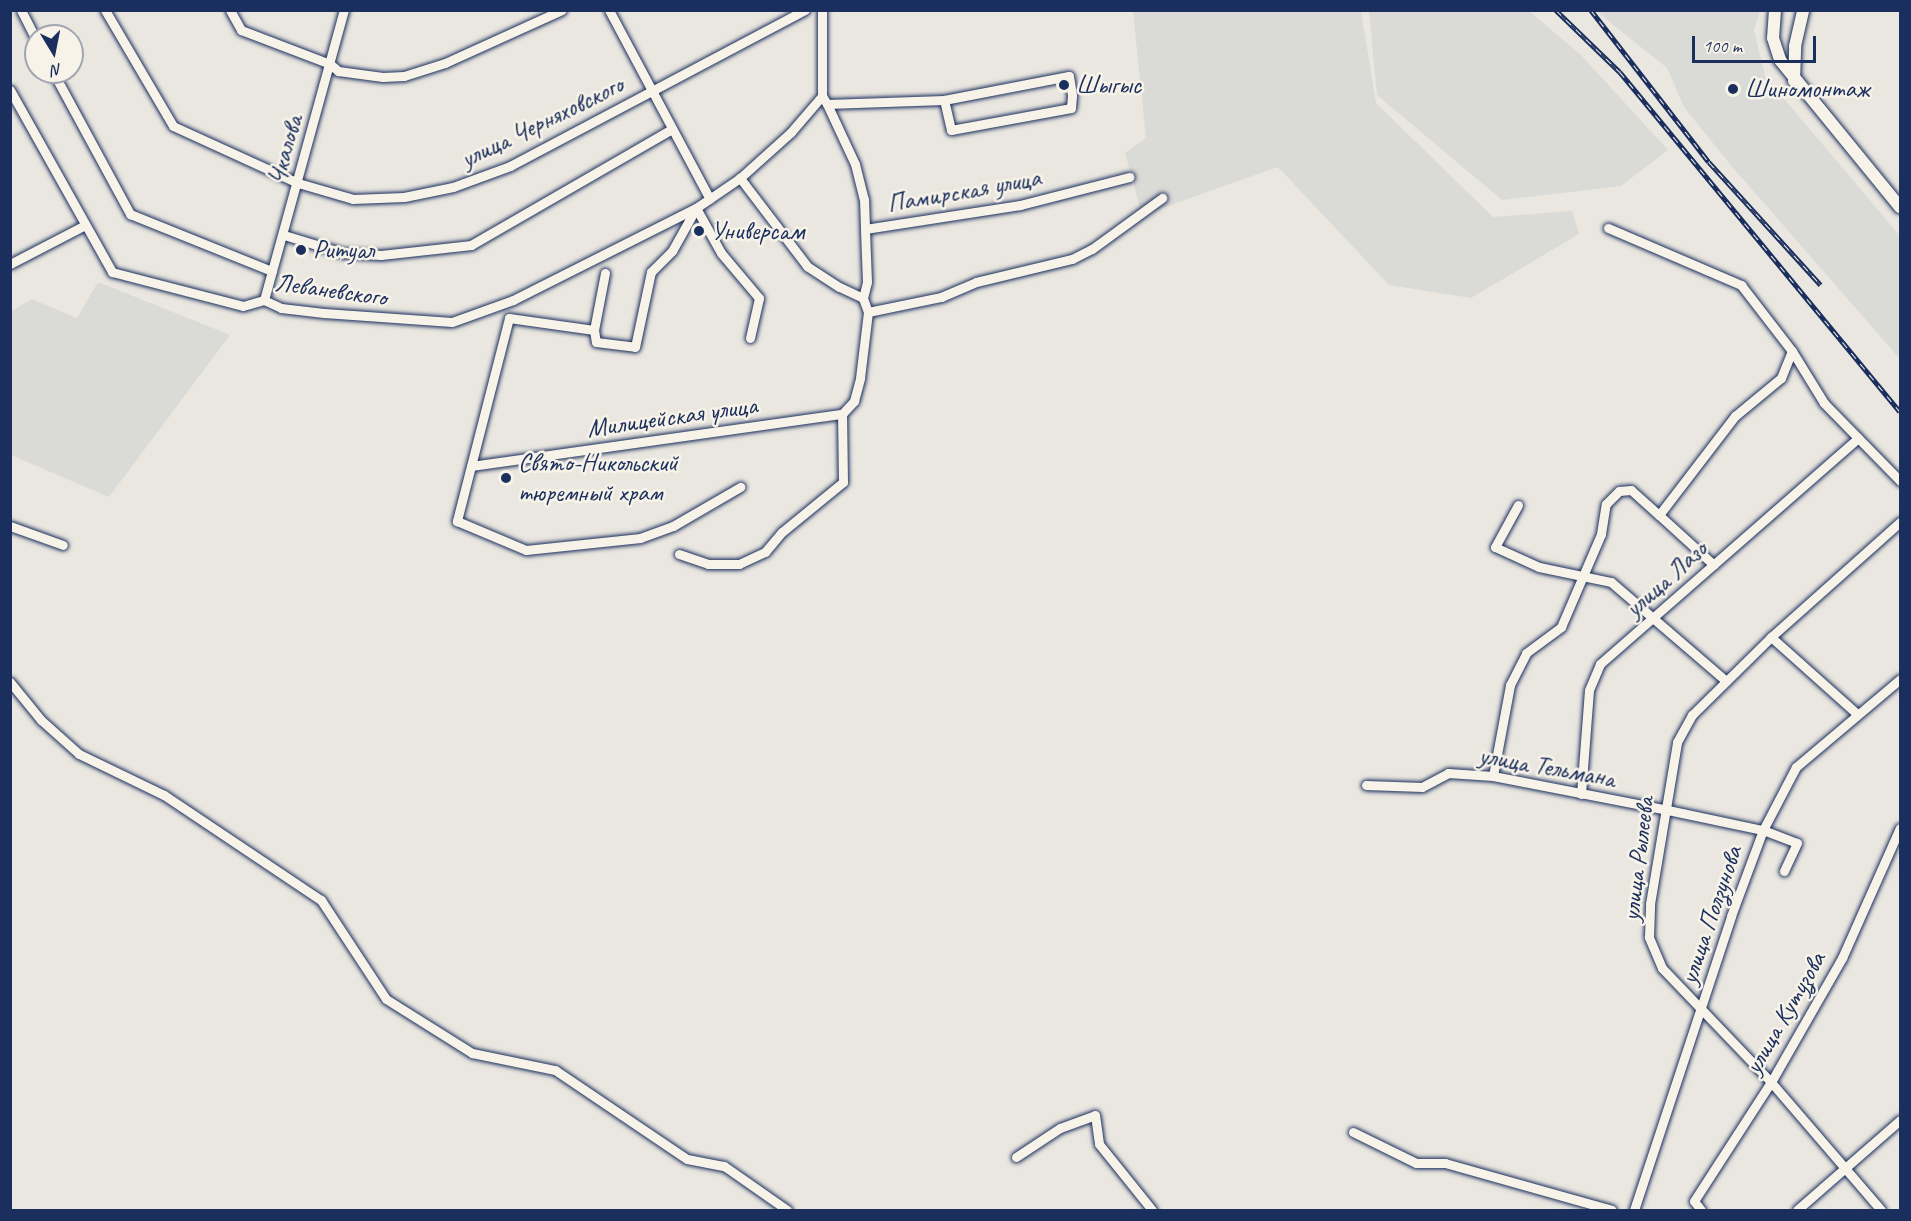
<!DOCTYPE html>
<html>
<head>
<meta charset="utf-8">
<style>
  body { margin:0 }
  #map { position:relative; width:1911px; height:1221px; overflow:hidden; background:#eae7e0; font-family:Caveat,sans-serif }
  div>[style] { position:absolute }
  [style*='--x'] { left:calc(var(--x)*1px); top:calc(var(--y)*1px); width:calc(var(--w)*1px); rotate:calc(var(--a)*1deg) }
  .built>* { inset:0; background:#dadad6 }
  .roads { filter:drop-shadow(0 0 2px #1b2f5e) drop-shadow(0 0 2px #1b2f5e) }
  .street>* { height:9px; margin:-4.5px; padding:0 4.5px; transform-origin:4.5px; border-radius:4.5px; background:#f7f3e8 }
  .secondary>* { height:12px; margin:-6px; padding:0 6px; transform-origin:6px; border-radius:6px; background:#f7f3e8 }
  .rail>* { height:4.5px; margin-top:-2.25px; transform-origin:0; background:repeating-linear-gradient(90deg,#f7f3e8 0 7px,#1b2f5e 0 14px); box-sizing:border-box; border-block:2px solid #1b2f5e }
  .dots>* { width:16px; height:16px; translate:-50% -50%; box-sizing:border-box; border:3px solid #f7f3e8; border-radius:50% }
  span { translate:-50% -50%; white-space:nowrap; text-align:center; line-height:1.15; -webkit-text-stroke:5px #f7f3e8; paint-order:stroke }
  .poi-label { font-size:26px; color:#1b2f5e }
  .left { translate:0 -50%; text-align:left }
  .street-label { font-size:26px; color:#1b2f5e }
  .frame { position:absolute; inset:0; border:12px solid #1b2f5e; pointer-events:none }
  .north { position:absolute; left:24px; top:24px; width:60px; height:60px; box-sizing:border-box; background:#f7f3e8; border:2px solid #9fa5b1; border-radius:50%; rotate:170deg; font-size:16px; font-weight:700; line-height:24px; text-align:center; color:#1b2f5e }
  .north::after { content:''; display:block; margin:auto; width:21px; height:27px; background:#1b2f5e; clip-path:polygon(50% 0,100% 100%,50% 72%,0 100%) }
  .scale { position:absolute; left:1692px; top:36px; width:124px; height:27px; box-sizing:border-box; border:3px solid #1b2f5e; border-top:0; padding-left:8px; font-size:18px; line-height:21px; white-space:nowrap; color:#1b2f5e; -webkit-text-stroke:4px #f7f3e8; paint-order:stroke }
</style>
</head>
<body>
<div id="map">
  <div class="built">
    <i style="clip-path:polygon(1133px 11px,1361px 11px,1376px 103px,1493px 217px,1572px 211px,1579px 234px,1471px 298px,1389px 285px,1278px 167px,1142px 215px,1125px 153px,1146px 138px)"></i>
    <i style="clip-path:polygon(1369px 11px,1529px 11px,1581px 55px,1668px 150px,1621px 186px,1502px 200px,1377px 95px)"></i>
    <i style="clip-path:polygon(1596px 11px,1760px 11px,1754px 30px,1765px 76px,1900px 236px,1900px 359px,1729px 163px,1684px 107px,1667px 68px)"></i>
    <i style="clip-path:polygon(98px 282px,230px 335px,109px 497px,11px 455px,11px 311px,32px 299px,77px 318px)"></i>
  </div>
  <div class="roads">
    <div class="street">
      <i style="--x:21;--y:10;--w:33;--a:63"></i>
      <i style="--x:105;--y:10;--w:134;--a:59.6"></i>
      <i style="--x:173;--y:126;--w:137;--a:24.5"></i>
      <i style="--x:298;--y:183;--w:57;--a:16.2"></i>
      <i style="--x:353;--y:199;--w:51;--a:-2.2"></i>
      <i style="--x:404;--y:197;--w:50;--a:-11.5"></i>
      <i style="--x:453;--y:187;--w:61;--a:-20.2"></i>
      <i style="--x:510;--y:166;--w:334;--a:-27.9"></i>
      <i style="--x:230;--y:10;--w:23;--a:61"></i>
      <i style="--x:241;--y:30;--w:95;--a:20.9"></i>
      <i style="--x:330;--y:64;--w:11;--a:41"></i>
      <i style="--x:338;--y:71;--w:45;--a:7.6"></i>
      <i style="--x:383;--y:77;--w:21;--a:-3"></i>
      <i style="--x:404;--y:76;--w:43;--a:-17.6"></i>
      <i style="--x:445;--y:63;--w:128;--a:-24.4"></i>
      <i style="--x:609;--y:10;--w:214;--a:61.9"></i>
      <i style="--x:822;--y:10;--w:86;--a:90"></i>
      <i style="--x:53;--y:72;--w:162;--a:61.5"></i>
      <i style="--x:130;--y:214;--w:153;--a:21.9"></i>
      <i style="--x:10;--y:90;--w:209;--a:60.7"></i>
      <i style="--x:112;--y:272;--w:135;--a:14.5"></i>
      <i style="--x:243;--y:306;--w:22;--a:-16"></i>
      <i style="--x:264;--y:300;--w:19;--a:25"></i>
      <i style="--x:281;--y:308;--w:43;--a:6.6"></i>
      <i style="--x:324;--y:313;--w:128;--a:4"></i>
      <i style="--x:452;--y:322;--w:65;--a:-19.8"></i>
      <i style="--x:513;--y:300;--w:205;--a:-26.7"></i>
      <i style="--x:696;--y:208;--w:53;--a:-34.3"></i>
      <i style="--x:740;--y:178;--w:69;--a:-42"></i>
      <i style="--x:791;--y:132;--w:48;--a:-49.3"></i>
      <i style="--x:822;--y:96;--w:9;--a:58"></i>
      <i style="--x:827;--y:104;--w:117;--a:-2"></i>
      <i style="--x:944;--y:100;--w:127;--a:-10.9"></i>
      <i style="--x:1069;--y:76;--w:20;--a:81"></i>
      <i style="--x:1072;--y:96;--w:12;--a:95"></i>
      <i style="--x:1071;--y:108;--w:122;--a:169.6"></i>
      <i style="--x:951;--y:130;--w:31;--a:-103"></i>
      <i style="--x:827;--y:104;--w:66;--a:65"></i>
      <i style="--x:855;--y:164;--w:36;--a:76"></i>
      <i style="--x:864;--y:199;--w:30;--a:88"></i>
      <i style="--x:865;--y:229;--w:157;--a:-8.8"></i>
      <i style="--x:1020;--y:205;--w:113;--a:-14.4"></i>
      <i style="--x:1608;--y:228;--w:145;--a:23.2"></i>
      <i style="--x:1741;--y:285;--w:83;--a:52.3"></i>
      <i style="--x:1792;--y:351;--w:61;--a:58.4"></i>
      <i style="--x:1824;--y:403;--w:109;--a:45.7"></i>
      <i style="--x:284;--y:235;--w:62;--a:17"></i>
      <i style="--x:343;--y:253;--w:38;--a:3"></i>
      <i style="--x:381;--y:255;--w:91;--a:-6.3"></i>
      <i style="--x:471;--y:245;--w:232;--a:-30"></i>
      <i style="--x:10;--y:264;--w:82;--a:-27.5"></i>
      <i style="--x:605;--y:273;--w:58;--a:100.9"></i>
      <i style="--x:594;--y:330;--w:86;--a:-172"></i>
      <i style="--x:509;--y:318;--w:210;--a:104.4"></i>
      <i style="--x:457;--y:521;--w:75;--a:22.8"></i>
      <i style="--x:526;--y:550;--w:115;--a:-6"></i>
      <i style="--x:640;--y:538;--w:35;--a:-20"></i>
      <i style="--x:673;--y:526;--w:78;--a:-30.2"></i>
      <i style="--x:863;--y:298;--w:16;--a:-76"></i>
      <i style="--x:867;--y:282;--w:53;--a:-92.2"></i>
      <i style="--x:264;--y:300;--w:301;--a:-74.6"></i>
      <i style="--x:868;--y:312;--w:75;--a:-11.6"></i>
      <i style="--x:941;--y:297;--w:38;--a:-23"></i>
      <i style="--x:976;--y:282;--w:99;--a:-13.5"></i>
      <i style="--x:1072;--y:259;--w:22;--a:-27"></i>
      <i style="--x:1092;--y:249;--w:87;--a:-36.1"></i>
      <i style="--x:594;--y:330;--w:12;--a:81"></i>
      <i style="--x:596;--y:342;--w:39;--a:7"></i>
      <i style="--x:635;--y:347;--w:77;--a:-78"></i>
      <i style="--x:651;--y:272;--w:30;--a:-45"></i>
      <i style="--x:672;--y:251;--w:49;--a:-60.8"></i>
      <i style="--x:696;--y:208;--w:51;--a:60.9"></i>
      <i style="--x:721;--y:253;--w:59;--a:49.8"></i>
      <i style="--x:759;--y:298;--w:41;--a:102.7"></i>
      <i style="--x:471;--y:466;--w:375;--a:-8"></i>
      <i style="--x:1518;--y:505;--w:48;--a:118.7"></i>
      <i style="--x:1495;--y:547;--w:48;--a:24.4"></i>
      <i style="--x:1539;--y:567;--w:74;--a:11.8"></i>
      <i style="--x:1611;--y:582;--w:152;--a:40.7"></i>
      <i style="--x:1659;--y:515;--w:74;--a:42.3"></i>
      <i style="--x:10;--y:526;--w:56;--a:19.7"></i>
      <i style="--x:679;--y:554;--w:31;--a:19"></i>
      <i style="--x:708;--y:564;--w:31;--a:0"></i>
      <i style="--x:739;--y:564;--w:29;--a:-25"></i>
      <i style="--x:765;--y:552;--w:26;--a:-50"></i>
      <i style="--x:782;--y:532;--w:79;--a:-39.3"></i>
      <i style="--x:843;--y:482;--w:68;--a:-90.8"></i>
      <i style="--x:842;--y:414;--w:18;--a:-47"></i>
      <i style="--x:854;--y:401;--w:24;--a:-75"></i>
      <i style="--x:860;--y:378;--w:66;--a:-83.1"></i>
      <i style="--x:868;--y:312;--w:15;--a:-110"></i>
      <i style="--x:863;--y:298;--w:26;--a:-155"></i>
      <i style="--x:839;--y:287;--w:38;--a:-147"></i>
      <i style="--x:807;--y:266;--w:111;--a:-127.3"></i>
      <i style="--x:1771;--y:637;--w:115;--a:41.8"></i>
      <i style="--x:10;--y:682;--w:49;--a:50.8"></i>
      <i style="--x:41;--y:720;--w:51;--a:41.8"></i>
      <i style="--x:79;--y:754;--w:94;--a:25.8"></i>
      <i style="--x:164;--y:795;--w:189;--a:33.8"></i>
      <i style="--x:321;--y:900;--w:118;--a:56.7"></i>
      <i style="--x:386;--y:999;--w:102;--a:32.1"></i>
      <i style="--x:472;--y:1053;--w:85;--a:11.6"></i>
      <i style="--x:555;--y:1070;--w:159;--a:34"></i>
      <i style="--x:687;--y:1159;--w:38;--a:11"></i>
      <i style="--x:724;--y:1166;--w:77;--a:34.9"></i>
      <i style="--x:1493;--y:776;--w:93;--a:-79.4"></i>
      <i style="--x:1510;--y:685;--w:36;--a:-63"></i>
      <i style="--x:1526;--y:653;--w:44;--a:-36.6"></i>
      <i style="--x:1561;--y:627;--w:101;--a:-66.7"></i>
      <i style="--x:1601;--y:534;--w:30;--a:-81"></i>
      <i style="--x:1606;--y:504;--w:18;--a:-45"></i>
      <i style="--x:1619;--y:491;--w:12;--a:-5"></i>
      <i style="--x:1631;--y:490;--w:38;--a:42"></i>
      <i style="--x:1659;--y:515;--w:125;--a:-52.5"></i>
      <i style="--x:1735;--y:416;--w:60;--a:-39.6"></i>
      <i style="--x:1781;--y:378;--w:29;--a:-68"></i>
      <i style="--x:1366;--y:785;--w:56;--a:2"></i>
      <i style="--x:1422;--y:787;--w:30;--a:-28"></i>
      <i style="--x:1448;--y:773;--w:45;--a:3.8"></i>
      <i style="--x:1493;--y:776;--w:173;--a:11"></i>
      <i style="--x:1663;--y:809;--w:102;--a:11.9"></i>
      <i style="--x:1763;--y:830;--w:36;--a:21"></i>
      <i style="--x:1797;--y:843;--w:31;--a:115"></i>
      <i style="--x:1581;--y:794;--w:104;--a:-85.6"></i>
      <i style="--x:1589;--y:690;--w:28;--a:-67"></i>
      <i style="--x:1600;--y:664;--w:343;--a:-41.2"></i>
      <i style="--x:1353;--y:1132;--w:70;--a:26.2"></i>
      <i style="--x:1416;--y:1163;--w:29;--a:0"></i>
      <i style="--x:1445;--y:1163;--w:173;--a:15.7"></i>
      <i style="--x:1016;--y:1157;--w:53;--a:-33.4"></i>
      <i style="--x:1060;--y:1128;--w:37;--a:-20"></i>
      <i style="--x:1095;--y:1115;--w:29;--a:82"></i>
      <i style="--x:1099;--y:1144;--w:85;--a:51.2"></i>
      <i style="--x:1634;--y:1210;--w:310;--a:-71.7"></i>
      <i style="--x:1731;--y:916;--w:92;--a:-69.6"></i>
      <i style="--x:1763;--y:830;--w:71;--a:-62.4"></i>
      <i style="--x:1796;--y:767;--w:136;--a:-40.2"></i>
      <i style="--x:1701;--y:1210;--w:11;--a:-128"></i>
      <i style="--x:1694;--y:1201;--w:142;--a:-57.1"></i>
      <i style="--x:1771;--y:1082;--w:143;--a:-60.2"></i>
      <i style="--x:1842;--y:958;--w:142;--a:-66"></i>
      <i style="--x:1797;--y:1210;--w:137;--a:-41.1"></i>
      <i style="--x:1881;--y:1210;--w:169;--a:-130.7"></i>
      <i style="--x:1771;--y:1082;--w:158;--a:-133.7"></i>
      <i style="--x:1662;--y:968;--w:34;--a:-113"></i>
      <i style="--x:1649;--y:937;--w:33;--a:-88"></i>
      <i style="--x:1650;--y:904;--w:164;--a:-80.5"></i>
      <i style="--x:1677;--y:742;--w:31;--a:-61"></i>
      <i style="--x:1692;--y:715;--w:111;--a:-44.6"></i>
      <i style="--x:1771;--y:637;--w:173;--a:-41.7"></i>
    </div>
    <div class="secondary">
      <i style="--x:1775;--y:10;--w:28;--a:94"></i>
      <i style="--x:1773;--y:38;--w:23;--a:72"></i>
      <i style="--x:1780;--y:60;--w:190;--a:50.8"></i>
      <i style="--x:1794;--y:81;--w:35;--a:-88"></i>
      <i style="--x:1795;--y:46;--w:37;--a:-77"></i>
    </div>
  </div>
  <div class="rail">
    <i style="--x:1556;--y:10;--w:89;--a:44.1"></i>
    <i style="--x:1620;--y:72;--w:440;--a:50.5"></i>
    <i style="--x:1591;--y:10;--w:192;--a:52.2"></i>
    <i style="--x:1709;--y:162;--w:166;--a:47.7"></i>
  </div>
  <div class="dots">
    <i style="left:1064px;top:85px;background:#1b2f5e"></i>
    <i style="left:1733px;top:89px;background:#1b2f5e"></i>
    <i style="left:699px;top:231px;background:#1b2f5e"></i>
    <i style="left:301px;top:250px;background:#1b2f5e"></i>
    <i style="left:506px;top:478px;background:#1b2f5e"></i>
  </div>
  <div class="poi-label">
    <span class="left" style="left:1076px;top:85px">Шыгыс</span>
    <span class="left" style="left:1745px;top:89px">Шиномонтаж</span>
    <span class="left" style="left:711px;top:231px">Универсам</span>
    <span class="left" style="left:313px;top:250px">Ритуал</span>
    <span class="left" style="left:518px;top:478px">Свято-Никольский<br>тюремный храм</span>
  </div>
  <div class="street-label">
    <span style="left:542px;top:122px;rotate:-26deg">улица Черняховского</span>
    <span style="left:285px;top:150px;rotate:-75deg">Чкалова</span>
    <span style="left:964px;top:191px;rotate:-10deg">Памирская улица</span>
    <span style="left:331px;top:290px;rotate:8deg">Леваневского</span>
    <span style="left:672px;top:417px;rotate:-8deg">Милицейская улица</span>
    <span style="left:1666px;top:579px;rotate:-42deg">улица Лазо</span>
    <span style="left:1547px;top:767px;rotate:10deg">улица Тельмана</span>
    <span style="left:1638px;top:859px;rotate:-83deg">улица Рылеева</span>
    <span style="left:1711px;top:915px;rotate:-71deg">улица Ползунова</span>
    <span style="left:1785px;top:1013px;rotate:-60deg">улица Кутузова</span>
  </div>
  <div class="frame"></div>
  <div class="north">N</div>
  <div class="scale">100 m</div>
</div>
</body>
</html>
